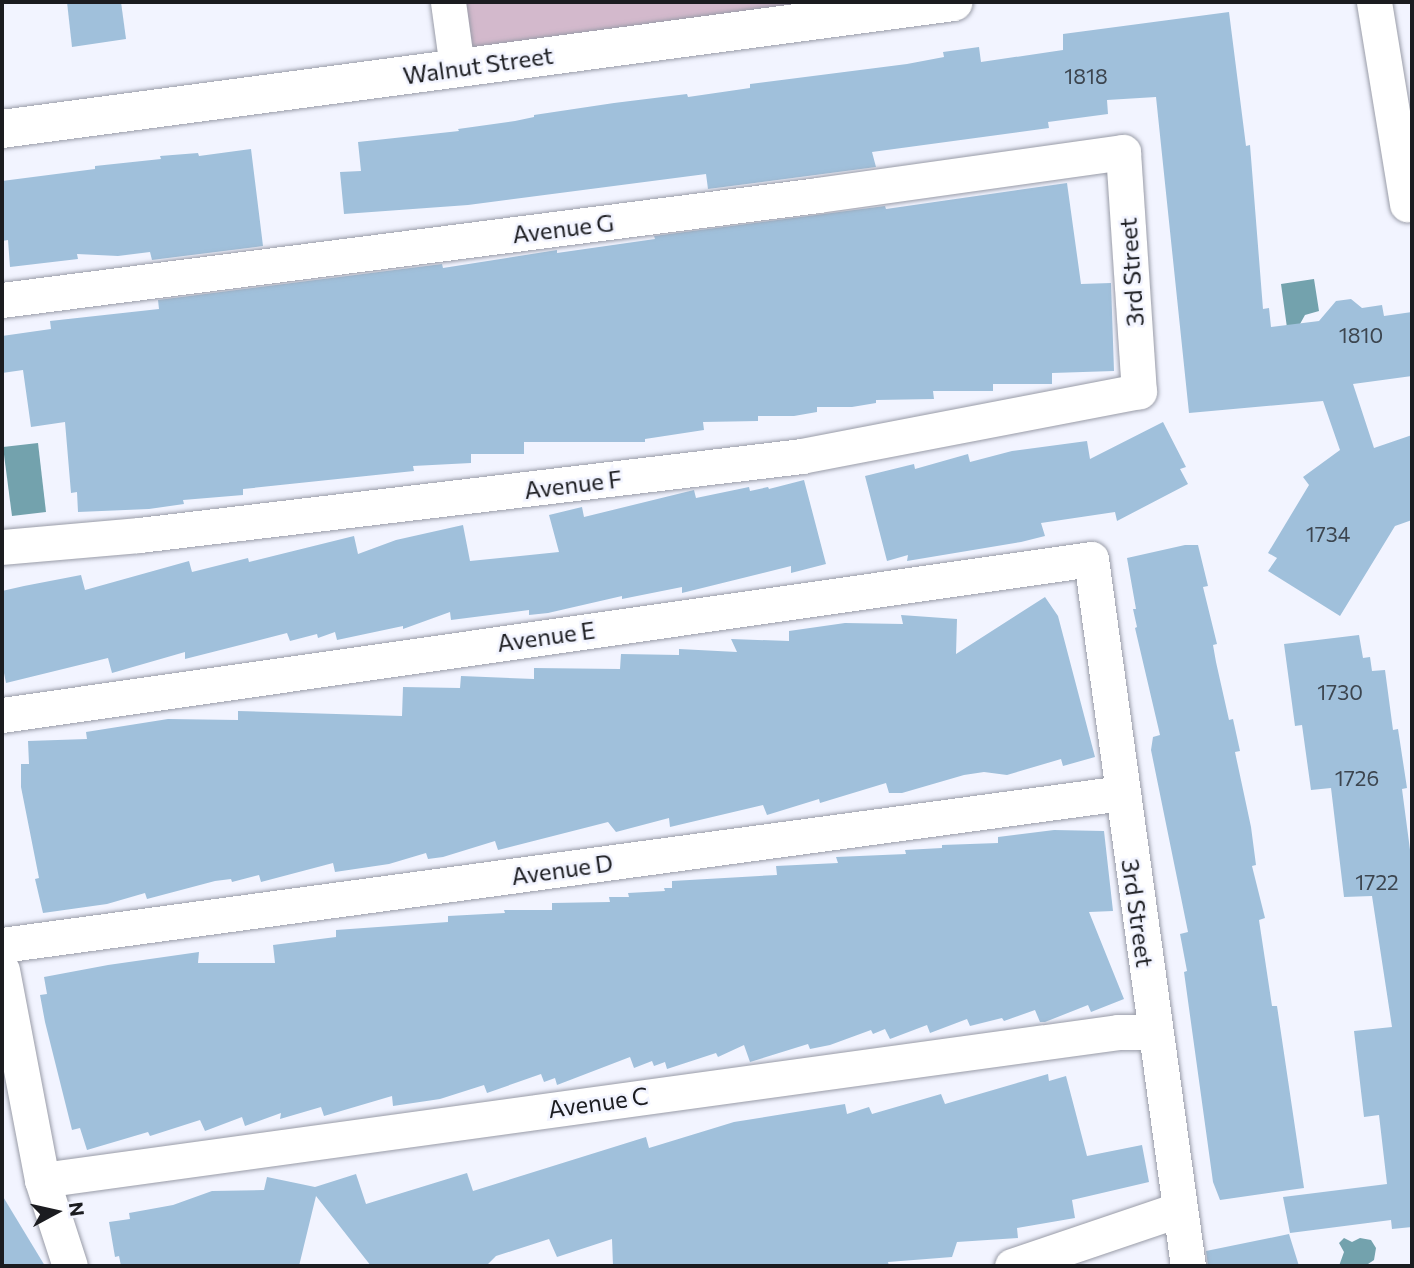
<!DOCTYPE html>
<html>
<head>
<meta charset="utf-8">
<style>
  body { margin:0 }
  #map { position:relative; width:1414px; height:1268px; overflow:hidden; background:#f2f4ff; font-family:Commissioner,sans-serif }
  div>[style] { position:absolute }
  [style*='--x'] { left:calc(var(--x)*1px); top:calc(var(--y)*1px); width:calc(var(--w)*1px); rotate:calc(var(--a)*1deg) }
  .green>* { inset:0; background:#d3b9cc }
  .water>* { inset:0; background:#73a2ad }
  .building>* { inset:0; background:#a0c0db }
  .roads { filter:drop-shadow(0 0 2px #999ca8) drop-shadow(0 0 2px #999ca8) }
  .street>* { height:35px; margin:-17.5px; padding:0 17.5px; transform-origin:17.5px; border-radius:17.5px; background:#fff }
  .secondary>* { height:38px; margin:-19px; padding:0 19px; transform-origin:19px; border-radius:19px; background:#fff }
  span { translate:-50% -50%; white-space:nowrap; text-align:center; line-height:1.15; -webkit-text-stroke:5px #f2f4ff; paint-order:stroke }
  .number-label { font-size:21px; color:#3c454f }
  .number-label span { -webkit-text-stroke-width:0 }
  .street-label { font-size:24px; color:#1b1c20 }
  .frame { position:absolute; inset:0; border:4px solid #1b1c20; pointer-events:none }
  .north { position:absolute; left:21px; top:1177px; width:70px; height:70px; -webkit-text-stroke:5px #f2f4ff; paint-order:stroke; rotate:82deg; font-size:19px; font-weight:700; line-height:28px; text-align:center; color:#1b1c20 }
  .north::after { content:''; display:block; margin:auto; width:24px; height:32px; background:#1b1c20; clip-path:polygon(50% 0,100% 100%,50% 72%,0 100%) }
</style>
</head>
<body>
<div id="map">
  <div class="green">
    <i style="clip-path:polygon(456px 2px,902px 2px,464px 60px)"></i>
  </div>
  <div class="water">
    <i style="clip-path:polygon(1314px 279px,1319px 311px,1305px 315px,1300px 324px,1288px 335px,1281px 284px)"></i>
    <i style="clip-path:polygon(38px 443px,46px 512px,12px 516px,3px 447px)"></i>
    <i style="clip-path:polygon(1344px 1238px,1352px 1242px,1360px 1238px,1371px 1240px,1376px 1248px,1374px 1260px,1365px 1266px,1339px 1266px,1344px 1252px,1339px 1243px)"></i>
  </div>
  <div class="building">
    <i style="clip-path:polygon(67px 2px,121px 2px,126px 39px,72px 47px)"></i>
    <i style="clip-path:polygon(1229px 12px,1246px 146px,1250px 145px,1263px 309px,1269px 308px,1271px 327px,1319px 321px,1336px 301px,1351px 299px,1362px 308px,1382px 305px,1384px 316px,1412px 312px,1412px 376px,1353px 384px,1374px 448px,1412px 435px,1412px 520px,1395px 526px,1340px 616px,1268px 571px,1277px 558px,1268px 553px,1309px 485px,1303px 477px,1340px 450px,1323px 401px,1189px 413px,1156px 97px,1107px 100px,1108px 114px,1048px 122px,1049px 128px,872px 152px,876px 167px,708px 189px,706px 174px,468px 205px,344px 214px,340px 172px,361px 171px,358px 142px,459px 131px,458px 129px,515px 121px,534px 117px,534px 115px,614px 103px,687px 94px,688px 97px,750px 88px,750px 84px,907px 64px,944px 57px,943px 52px,979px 47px,981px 62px,1063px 50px,1063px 34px)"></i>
    <i style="clip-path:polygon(251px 149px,263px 246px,152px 260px,150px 252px,118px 256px,77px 254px,78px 259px,10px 267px,8px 240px,2px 241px,2px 181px,95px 169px,95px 166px,161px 159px,160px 156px,198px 153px,199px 156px)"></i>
    <i style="clip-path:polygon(1067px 183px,1081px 284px,1111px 283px,1114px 371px,1052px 373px,1052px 384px,993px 384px,993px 391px,933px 391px,934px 399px,876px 400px,876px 403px,852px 407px,817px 407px,817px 412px,794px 416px,758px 416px,758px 421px,703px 422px,704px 430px,645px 439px,645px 442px,524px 442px,524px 454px,471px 454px,471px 463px,413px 466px,414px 471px,243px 489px,243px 495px,183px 500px,184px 504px,149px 509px,78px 512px,77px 492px,71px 493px,65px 422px,31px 427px,23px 370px,2px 373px,2px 336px,51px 329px,50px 321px,159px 309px,158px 300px,442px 264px,443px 268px,557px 250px,557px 253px,655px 239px,654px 236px,885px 206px,886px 209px)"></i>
    <i style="clip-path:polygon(1163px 422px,1186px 467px,1180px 469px,1188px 484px,1117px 521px,1115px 512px,1041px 523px,1045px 536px,1021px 542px,907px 561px,908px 555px,887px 561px,865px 476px,914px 464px,915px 469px,968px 454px,970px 462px,1012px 451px,1087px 441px,1090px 459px)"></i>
    <i style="clip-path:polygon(804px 480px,826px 564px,791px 573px,791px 566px,682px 593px,682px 587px,622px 599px,622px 596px,548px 613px,529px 615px,529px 610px,451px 620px,450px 612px,403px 629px,403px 626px,337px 640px,335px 632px,318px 638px,317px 634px,290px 641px,287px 633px,185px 659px,185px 652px,112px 673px,108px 658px,6px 683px,2px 663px,2px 591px,24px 586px,81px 575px,85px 590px,189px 561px,192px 572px,248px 558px,249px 562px,354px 536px,358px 554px,396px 540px,463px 525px,470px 561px,559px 552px,549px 515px,582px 507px,584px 517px,694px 490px,696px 498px,749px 487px,750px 491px,768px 487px,769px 489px)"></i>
    <i style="clip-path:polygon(1185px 545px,1198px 545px,1208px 586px,1203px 587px,1217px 644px,1213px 645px,1216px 662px,1229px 720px,1233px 719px,1240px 751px,1235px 752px,1251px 827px,1256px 865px,1252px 866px,1265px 918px,1259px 920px,1272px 1006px,1277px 1006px,1304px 1188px,1220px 1200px,1213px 1182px,1184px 972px,1187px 971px,1180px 934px,1188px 932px,1151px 750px,1153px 737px,1160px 735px,1135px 628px,1137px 627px,1133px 609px,1136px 609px,1127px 558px)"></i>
    <i style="clip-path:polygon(1045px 597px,1058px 616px,1095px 757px,1063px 766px,1061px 759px,1007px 775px,984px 772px,964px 775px,902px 793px,889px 793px,886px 783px,820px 803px,819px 799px,767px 815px,763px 805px,670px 827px,669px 818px,616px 832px,608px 822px,498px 850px,495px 841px,443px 857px,428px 859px,426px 853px,389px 864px,335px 872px,333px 863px,261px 882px,259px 875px,232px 882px,231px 879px,215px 881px,147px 899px,145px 893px,107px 904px,43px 913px,35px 879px,39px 878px,21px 787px,21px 764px,29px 764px,28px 741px,87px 739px,86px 732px,168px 719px,238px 720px,238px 711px,402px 716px,403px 687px,460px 688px,461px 676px,534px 679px,534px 668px,620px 669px,621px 654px,679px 655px,679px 649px,737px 652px,731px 639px,789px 641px,789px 631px,845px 623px,903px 624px,901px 615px,957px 619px,956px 654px)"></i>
    <i style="clip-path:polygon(1359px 635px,1363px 658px,1370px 657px,1372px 671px,1385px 670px,1393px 730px,1398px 729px,1407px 788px,1402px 789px,1412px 865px,1412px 1227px,1392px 1229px,1391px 1220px,1290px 1233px,1283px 1197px,1387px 1184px,1379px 1115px,1364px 1117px,1354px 1031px,1392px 1027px,1372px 896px,1344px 897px,1331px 788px,1311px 790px,1302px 725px,1295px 726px,1284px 644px)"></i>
    <i style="clip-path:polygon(1054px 830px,1104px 831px,1113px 911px,1089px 912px,1124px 999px,1091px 1012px,1088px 1005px,1045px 1022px,1040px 1022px,1035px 1010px,1004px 1021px,1002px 1018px,970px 1026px,967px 1019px,930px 1033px,927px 1025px,890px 1039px,885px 1029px,873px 1034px,871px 1030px,830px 1045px,810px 1049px,808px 1044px,750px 1062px,744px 1045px,718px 1057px,716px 1053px,667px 1069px,665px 1062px,654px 1066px,652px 1061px,634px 1068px,630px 1057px,557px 1085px,555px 1078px,544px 1082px,541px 1074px,487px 1093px,484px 1085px,440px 1099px,393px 1106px,392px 1096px,324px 1116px,321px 1107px,280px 1119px,281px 1113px,245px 1126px,242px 1117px,205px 1131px,200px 1120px,150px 1136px,148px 1132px,87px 1150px,80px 1128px,72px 1130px,45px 1022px,40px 995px,47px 994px,44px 977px,108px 965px,199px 952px,198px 963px,275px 963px,273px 945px,336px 937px,336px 930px,448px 922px,448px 916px,505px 913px,504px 910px,552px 910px,552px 903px,610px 902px,609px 897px,629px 897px,628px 893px,665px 891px,664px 888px,672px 888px,672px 881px,777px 875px,776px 866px,838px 863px,836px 857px,906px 854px,905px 850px,942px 848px,942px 845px,998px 843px,998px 837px)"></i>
    <i style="clip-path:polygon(1048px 1074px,1049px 1081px,1066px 1076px,1087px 1156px,1142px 1145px,1149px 1182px,1072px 1200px,1075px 1218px,1017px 1228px,1018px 1238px,957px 1242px,952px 1257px,888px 1262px,889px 1266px,613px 1266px,612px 1239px,557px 1257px,549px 1239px,496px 1256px,486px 1266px,371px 1266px,316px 1196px,299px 1266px,121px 1266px,119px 1256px,115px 1257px,109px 1222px,130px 1219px,129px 1213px,173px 1205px,212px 1191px,264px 1190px,267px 1177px,315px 1187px,356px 1174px,366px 1204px,467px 1173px,473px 1191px,646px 1137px,649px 1148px,734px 1122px,845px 1104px,847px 1114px,869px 1107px,872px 1114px,941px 1094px,945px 1104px)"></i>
    <i style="clip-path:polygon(2px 1195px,45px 1266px,2px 1266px)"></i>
    <i style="clip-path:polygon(1289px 1234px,1299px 1266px,1208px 1266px,1206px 1251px)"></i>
  </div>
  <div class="roads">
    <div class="street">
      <i style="--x:448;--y:2;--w:67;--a:82.2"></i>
      <i style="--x:1374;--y:2;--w:205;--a:80.7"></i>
      <i style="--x:2;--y:300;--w:823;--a:-7.33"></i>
      <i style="--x:818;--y:195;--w:308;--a:-8"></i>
      <i style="--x:1123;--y:152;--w:240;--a:86.2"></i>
      <i style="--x:1139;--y:391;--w:343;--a:169.1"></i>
      <i style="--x:802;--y:456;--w:668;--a:173.2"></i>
      <i style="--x:139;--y:535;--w:138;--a:175"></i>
      <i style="--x:2;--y:715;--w:1100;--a:-8.15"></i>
      <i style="--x:1091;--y:559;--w:714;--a:82.19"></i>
      <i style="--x:2;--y:945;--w:1130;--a:-7.73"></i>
      <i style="--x:2;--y:970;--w:214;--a:79.2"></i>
      <i style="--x:42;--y:1180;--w:90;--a:72"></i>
      <i style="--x:42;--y:1180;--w:1086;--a:-7.83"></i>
      <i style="--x:1118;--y:1032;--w:37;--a:0"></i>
      <i style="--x:1012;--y:1266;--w:177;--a:-18.7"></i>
    </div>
    <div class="secondary">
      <i style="--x:2;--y:129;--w:960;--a:-7.6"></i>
    </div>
  </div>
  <div class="number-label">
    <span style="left:1086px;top:76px">1818</span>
    <span style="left:1361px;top:335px">1810</span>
    <span style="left:1328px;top:534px">1734</span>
    <span style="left:1340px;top:692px">1730</span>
    <span style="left:1357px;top:778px">1726</span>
    <span style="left:1377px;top:882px">1722</span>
  </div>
  <div class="street-label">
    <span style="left:478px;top:65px;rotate:-8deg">Walnut Street</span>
    <span style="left:563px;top:228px;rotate:-7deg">Avenue G</span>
    <span style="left:1131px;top:272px;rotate:-94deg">3rd Street</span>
    <span style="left:573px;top:484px;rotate:-7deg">Avenue F</span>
    <span style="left:546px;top:636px;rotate:-8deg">Avenue E</span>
    <span style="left:562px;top:869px;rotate:-8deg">Avenue D</span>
    <span style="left:1138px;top:913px;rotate:82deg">3rd Street</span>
    <span style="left:598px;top:1102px;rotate:-8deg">Avenue C</span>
  </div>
  <div class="frame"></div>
  <div class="north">N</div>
</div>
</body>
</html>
